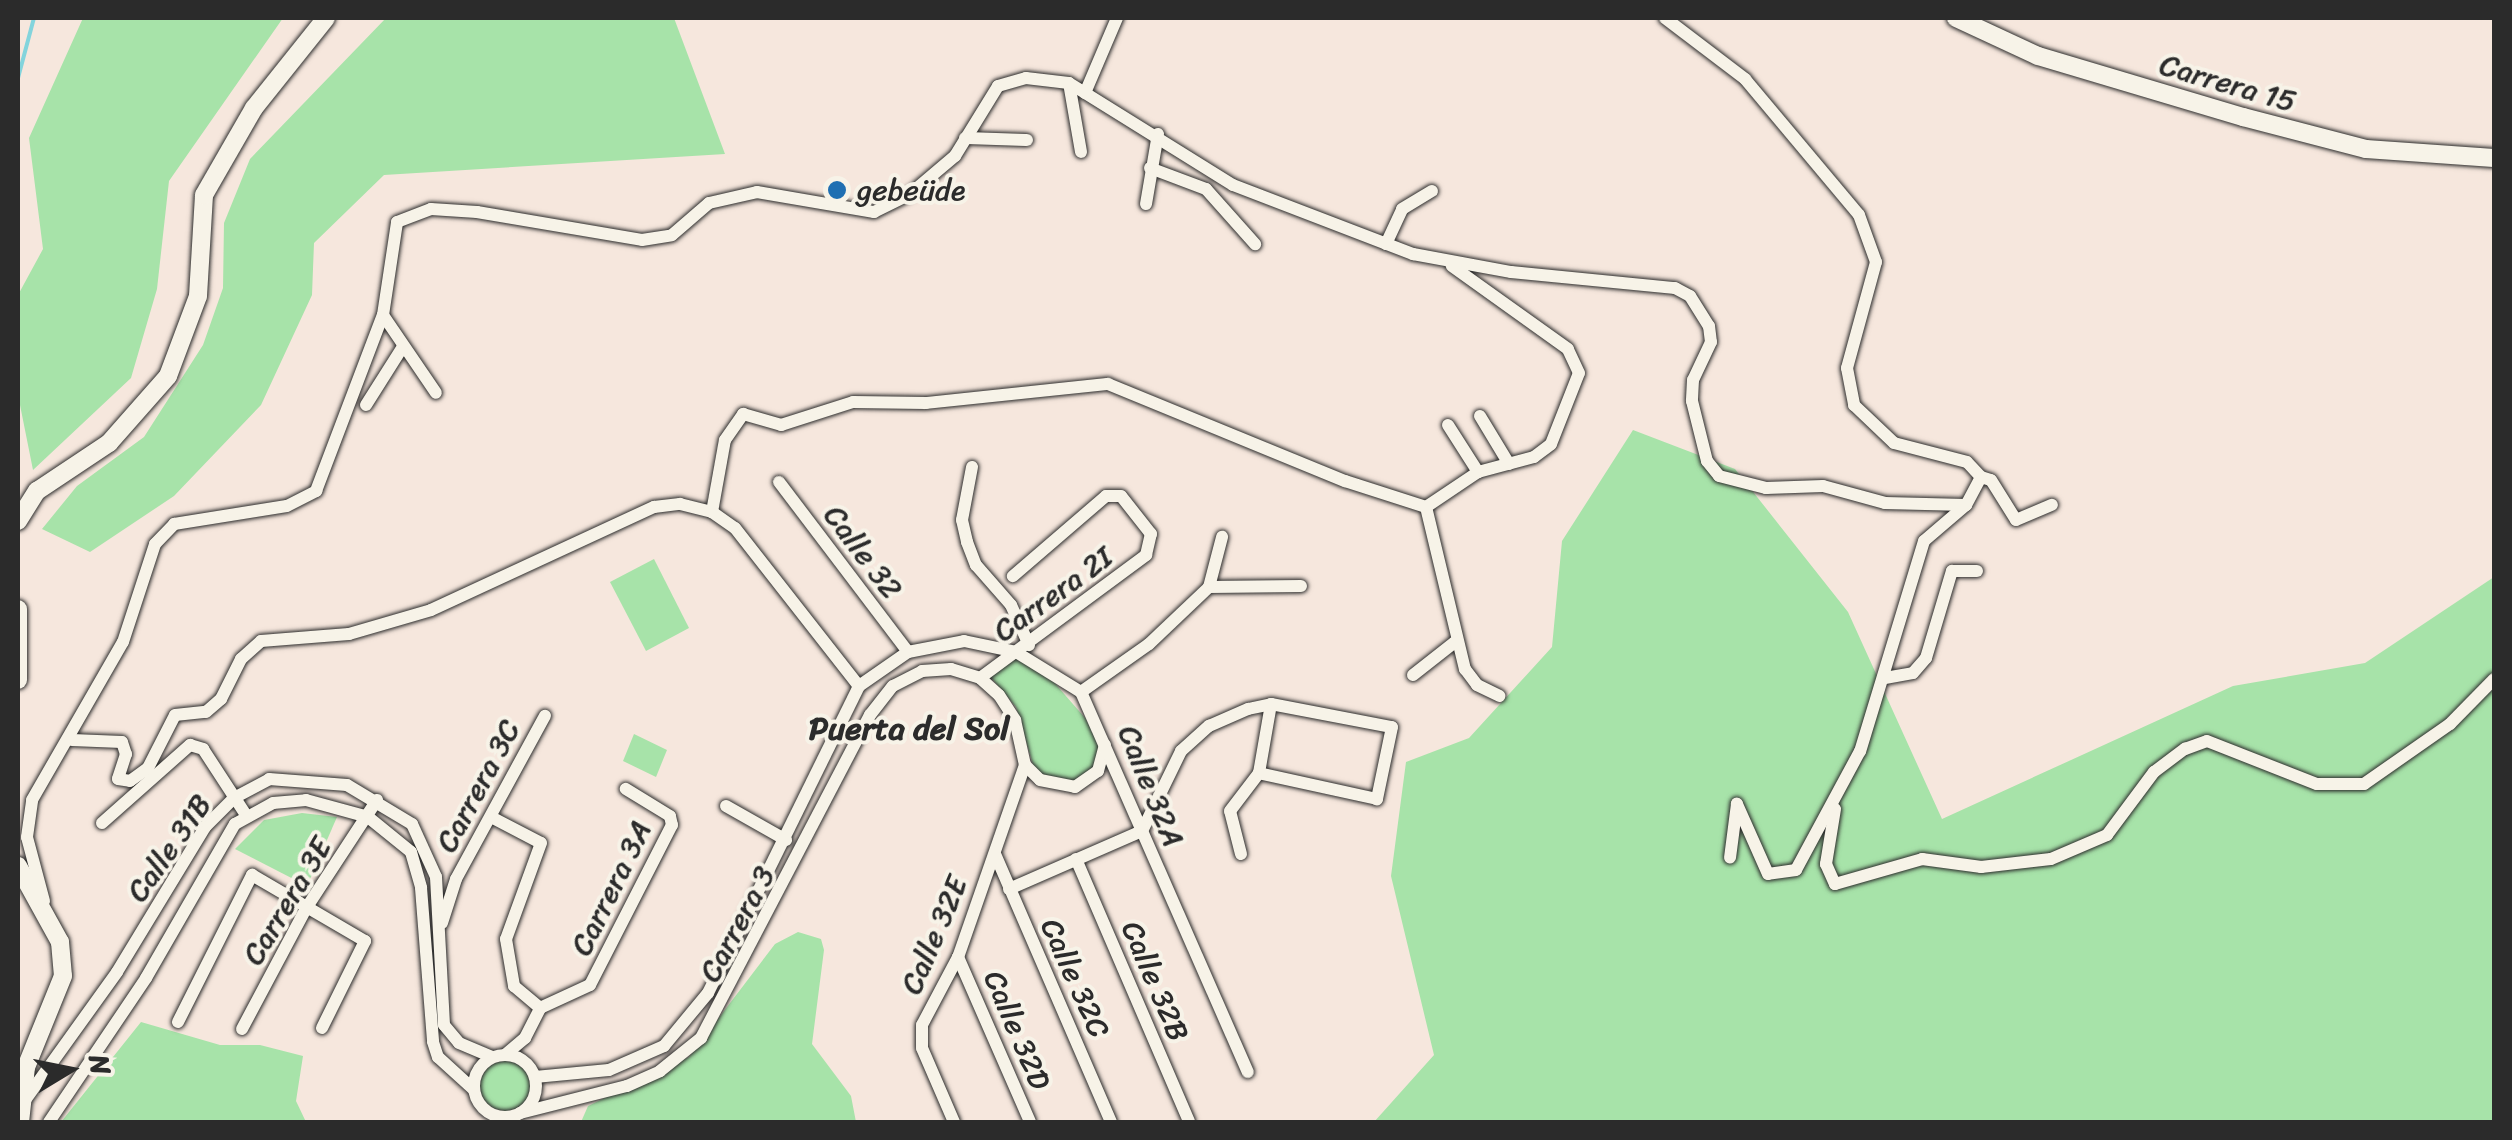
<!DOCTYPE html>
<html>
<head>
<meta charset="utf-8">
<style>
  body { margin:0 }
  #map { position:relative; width:2512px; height:1140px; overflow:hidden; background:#f6e7dd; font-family:Sriracha,sans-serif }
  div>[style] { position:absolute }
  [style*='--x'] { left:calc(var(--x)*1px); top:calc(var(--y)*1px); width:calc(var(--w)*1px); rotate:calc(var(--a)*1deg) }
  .green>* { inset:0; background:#a7e3a9 }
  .round { border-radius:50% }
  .stream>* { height:4px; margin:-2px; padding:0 2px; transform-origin:2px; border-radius:2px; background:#83d4dc }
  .roads { filter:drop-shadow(0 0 2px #2b2b2b) drop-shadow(0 0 2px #2b2b2b) }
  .street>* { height:12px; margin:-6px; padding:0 6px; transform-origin:6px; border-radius:6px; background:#f7f3e8 }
  .street>.ring { margin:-6px; padding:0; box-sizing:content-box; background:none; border:12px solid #f7f3e8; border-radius:50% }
  .secondary>* { height:18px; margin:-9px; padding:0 9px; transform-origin:9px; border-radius:9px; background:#f7f3e8 }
  .dots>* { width:28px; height:28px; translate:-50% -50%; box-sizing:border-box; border:5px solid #f7f3e8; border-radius:50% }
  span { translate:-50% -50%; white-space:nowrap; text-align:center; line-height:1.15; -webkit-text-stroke:8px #f7f3e8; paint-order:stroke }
  .street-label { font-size:30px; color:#2b2b2b }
  .poi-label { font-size:30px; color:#2b2b2b }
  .left { translate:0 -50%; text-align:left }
  .neighbourhood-label { font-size:32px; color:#2b2b2b; font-weight:700 }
  .frame { position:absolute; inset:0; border:20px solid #2b2b2b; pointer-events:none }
  .north { position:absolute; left:20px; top:1020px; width:100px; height:100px; -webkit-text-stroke:8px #f7f3e8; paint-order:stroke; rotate:80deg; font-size:28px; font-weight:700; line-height:40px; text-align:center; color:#2b2b2b }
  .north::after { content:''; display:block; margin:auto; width:35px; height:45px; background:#2b2b2b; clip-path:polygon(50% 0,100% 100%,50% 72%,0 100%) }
</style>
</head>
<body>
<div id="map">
  <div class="green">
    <i style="clip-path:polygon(83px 18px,283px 18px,169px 181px,157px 289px,131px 378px,33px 470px,18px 395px,18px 295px,43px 249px,29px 138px)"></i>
    <i style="clip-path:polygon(386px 18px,674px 18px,725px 154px,384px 175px,314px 243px,312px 295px,261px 405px,174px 496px,90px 552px,42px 529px,77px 486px,144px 437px,203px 345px,223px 288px,224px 223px,250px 159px)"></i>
    <i style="clip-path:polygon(1633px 430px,1735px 469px,1848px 612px,1942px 819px,2233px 686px,2365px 663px,2494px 577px,2494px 1122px,1374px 1122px,1434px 1055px,1391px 876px,1406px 762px,1469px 738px,1552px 647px,1562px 541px)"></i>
    <i style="clip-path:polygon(654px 559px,689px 628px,646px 651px,610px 582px)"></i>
    <i style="clip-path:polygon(1017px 655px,1045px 672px,1086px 719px,1100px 747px,1098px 763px,1079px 783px,1051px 780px,1034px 768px,1016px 707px,988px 674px)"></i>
    <i style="clip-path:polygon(634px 734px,667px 750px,656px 777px,623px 761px)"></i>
    <i style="clip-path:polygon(302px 813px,337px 817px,307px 886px,235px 849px,264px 820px)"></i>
    <i style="clip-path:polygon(798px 932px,821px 939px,824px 950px,812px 1044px,851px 1096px,856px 1122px,581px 1122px,588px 1106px,689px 1057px,775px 944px)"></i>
    <i style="clip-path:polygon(141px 1022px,220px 1045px,260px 1045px,303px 1056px,296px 1101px,306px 1122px,61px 1122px)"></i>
    <i class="round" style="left:480px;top:1061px;width:50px;height:50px"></i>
  </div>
  <div class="stream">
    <i style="--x:18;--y:78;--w:62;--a:-75.1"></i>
  </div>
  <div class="roads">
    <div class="street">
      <i style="--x:1665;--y:18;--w:101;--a:37.3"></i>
      <i style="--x:1745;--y:79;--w:177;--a:50"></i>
      <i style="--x:1859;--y:215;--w:50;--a:70.1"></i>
      <i style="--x:1876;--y:262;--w:110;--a:105.3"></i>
      <i style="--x:1847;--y:368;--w:38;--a:79"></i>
      <i style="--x:1854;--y:405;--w:55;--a:43.5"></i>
      <i style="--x:1894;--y:443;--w:75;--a:14.6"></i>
      <i style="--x:1967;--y:462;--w:21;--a:47"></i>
      <i style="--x:1981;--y:477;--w:32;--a:118"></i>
      <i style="--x:1966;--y:505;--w:55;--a:139.4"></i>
      <i style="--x:1924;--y:541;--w:220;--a:106.9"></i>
      <i style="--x:1860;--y:751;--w:135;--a:118.3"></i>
      <i style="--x:1796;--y:870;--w:28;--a:172"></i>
      <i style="--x:1768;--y:874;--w:77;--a:-113.9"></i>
      <i style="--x:1737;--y:804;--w:54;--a:97.4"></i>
      <i style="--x:1069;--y:83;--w:70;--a:80.1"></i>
      <i style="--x:1085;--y:93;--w:82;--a:-66.9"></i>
      <i style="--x:965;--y:138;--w:62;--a:1.8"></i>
      <i style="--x:1150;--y:168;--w:60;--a:20.6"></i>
      <i style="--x:1206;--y:189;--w:74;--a:48.3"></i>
      <i style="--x:1146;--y:204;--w:71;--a:-80.3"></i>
      <i style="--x:1386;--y:244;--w:38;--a:-65"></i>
      <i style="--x:1402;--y:209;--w:35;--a:-31"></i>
      <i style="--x:383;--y:315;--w:94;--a:55.8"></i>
      <i style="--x:366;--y:405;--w:67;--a:-57.7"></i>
      <i style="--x:1480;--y:416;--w:56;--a:58.9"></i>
      <i style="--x:1448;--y:425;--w:56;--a:57.4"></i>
      <i style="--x:972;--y:467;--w:54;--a:100.7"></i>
      <i style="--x:962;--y:520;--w:23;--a:77"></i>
      <i style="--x:967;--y:542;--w:25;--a:69"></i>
      <i style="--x:976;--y:565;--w:53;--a:48.8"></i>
      <i style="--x:1011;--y:605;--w:44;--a:65.8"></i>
      <i style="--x:1981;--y:477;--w:10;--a:17"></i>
      <i style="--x:1991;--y:480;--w:47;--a:58"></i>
      <i style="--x:2016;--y:520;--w:39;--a:-23"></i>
      <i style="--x:779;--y:482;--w:213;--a:52.8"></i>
      <i style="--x:1426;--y:507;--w:167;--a:76.5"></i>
      <i style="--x:1465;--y:669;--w:20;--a:53"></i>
      <i style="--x:1477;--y:685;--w:25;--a:26"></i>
      <i style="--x:712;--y:512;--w:28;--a:35"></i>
      <i style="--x:735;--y:528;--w:201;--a:51.9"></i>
      <i style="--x:1209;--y:587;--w:92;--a:-0.6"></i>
      <i style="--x:1209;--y:587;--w:52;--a:-75.4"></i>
      <i style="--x:1413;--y:675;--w:53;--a:-38.2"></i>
      <i style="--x:980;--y:678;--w:207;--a:-36.5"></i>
      <i style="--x:1146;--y:555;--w:22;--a:-77"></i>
      <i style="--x:1151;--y:534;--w:48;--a:-128.3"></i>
      <i style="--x:1121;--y:496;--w:15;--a:180"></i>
      <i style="--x:1106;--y:496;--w:123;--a:139.3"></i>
      <i style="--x:1885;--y:678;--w:28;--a:-10"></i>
      <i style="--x:1913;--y:673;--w:20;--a:-49"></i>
      <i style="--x:1926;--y:658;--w:91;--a:-73.4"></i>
      <i style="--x:1952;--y:571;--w:25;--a:0"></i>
      <i style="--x:1081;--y:692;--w:83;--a:-35.2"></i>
      <i style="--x:1149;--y:644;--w:83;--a:-43.5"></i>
      <i style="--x:72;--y:740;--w:50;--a:2.3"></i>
      <i style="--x:122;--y:742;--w:13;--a:72"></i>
      <i style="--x:126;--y:754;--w:26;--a:108"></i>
      <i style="--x:118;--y:779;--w:12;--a:9"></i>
      <i style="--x:130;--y:781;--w:22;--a:-36"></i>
      <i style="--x:148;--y:768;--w:59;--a:-63"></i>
      <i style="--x:175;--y:715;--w:31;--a:-6"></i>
      <i style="--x:206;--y:712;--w:20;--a:-41"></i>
      <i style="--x:221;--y:699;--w:45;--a:-63.4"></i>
      <i style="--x:241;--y:659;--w:27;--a:-42"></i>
      <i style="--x:261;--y:641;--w:88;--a:-4.5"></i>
      <i style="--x:349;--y:634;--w:85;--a:-16.3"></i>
      <i style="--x:431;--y:610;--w:246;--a:-24.8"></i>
      <i style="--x:654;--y:507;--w:26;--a:-7"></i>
      <i style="--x:680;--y:504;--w:33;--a:14"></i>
      <i style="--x:712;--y:512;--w:73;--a:-79.8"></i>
      <i style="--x:725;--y:440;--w:32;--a:-55"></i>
      <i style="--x:743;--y:414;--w:40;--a:16"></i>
      <i style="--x:781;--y:425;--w:76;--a:-17.7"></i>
      <i style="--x:853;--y:402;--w:73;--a:0.8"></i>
      <i style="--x:926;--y:403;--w:183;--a:-6"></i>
      <i style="--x:1108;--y:384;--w:256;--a:22.3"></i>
      <i style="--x:1345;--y:481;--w:85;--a:17.8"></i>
      <i style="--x:1426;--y:507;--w:63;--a:-33.9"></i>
      <i style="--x:1478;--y:472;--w:58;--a:-15"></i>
      <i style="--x:1534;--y:457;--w:21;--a:-37"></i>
      <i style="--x:1551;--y:444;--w:76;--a:-68.5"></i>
      <i style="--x:1579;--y:373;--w:26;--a:-115"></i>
      <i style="--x:1568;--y:349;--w:143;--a:-144.4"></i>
      <i style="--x:1025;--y:765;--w:21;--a:45"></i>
      <i style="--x:1040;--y:780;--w:36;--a:11"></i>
      <i style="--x:1075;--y:787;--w:28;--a:-35"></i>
      <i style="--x:1098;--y:771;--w:27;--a:-75"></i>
      <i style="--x:726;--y:806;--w:69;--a:29.5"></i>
      <i style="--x:1835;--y:809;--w:56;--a:99.3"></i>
      <i style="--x:1826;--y:864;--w:22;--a:66"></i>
      <i style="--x:1835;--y:884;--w:91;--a:-16"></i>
      <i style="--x:1922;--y:859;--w:60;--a:7.7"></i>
      <i style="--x:1981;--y:867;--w:70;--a:-6.5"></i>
      <i style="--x:2051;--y:859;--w:61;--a:-23.2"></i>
      <i style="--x:2107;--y:835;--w:79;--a:-53.3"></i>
      <i style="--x:2154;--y:772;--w:39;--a:-37"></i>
      <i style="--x:2185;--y:749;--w:23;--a:-20"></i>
      <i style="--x:2207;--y:741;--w:118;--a:21.4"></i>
      <i style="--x:2317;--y:784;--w:47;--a:0"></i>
      <i style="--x:2364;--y:784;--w:105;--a:-34.9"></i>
      <i style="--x:2450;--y:724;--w:63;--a:-45.6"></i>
      <i style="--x:491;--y:817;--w:56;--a:27.5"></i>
      <i style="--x:541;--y:843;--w:102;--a:110"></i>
      <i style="--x:506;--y:939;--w:48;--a:80.3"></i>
      <i style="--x:514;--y:986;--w:34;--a:40"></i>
      <i style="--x:102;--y:823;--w:118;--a:-41.6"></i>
      <i style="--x:190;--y:745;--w:14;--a:17"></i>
      <i style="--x:203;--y:749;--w:79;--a:56.9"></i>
      <i style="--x:995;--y:854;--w:292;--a:66.6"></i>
      <i style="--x:1241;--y:854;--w:44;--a:-104.3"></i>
      <i style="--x:1230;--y:811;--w:48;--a:-52.7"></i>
      <i style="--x:1259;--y:773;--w:70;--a:-80.1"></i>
      <i style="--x:1076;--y:859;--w:286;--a:66.7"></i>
      <i style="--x:1009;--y:889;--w:145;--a:-23.6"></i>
      <i style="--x:1142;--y:831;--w:89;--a:-64"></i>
      <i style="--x:1181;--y:751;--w:38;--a:-42"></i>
      <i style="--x:1209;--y:726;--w:43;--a:-23.6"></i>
      <i style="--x:1248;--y:709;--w:24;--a:-12"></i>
      <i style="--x:1271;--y:704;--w:123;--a:10.8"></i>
      <i style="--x:1392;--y:727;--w:74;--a:101.8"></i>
      <i style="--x:1377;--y:799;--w:121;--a:-167.6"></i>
      <i style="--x:44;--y:901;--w:66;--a:-104.9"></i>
      <i style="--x:27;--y:837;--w:37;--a:-82"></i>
      <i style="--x:32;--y:800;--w:182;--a:-60.1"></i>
      <i style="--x:123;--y:642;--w:103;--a:-71.9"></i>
      <i style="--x:155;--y:544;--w:28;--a:-46"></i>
      <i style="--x:174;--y:524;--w:114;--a:-9.1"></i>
      <i style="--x:287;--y:506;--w:33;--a:-27"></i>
      <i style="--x:316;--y:491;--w:188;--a:-69.2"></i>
      <i style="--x:383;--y:315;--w:94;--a:-81.4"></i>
      <i style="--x:397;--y:222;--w:36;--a:-21"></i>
      <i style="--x:431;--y:209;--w:46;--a:3.7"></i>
      <i style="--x:477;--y:212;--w:167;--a:9.6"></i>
      <i style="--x:642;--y:240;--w:30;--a:-9"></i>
      <i style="--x:672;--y:235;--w:49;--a:-40.9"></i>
      <i style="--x:709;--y:203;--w:49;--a:-12.9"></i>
      <i style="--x:757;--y:192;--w:119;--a:9.7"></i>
      <i style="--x:874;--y:212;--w:40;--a:-26.6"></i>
      <i style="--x:910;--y:194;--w:59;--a:-40.2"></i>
      <i style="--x:955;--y:156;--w:82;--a:-58.4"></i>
      <i style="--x:998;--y:86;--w:29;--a:-16"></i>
      <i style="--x:1026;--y:78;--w:43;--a:6.6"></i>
      <i style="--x:1069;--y:83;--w:193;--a:31.9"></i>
      <i style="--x:1233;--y:185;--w:193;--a:21"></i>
      <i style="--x:1413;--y:254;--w:100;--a:10.4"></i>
      <i style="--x:1511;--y:272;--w:165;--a:5.6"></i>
      <i style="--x:1675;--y:288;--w:17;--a:28"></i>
      <i style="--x:1690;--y:296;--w:36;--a:58"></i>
      <i style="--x:1709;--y:326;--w:16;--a:83"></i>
      <i style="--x:1711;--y:342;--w:42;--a:115.3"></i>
      <i style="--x:1693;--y:380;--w:21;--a:93"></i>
      <i style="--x:1692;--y:401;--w:62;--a:76"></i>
      <i style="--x:1707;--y:461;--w:19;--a:51"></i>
      <i style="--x:1719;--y:476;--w:49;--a:14.3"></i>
      <i style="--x:1766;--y:488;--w:57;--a:-2"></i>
      <i style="--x:1823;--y:486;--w:64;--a:15.3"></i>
      <i style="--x:1885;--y:503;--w:81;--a:1.4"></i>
      <i style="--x:442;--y:923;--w:46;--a:-72.3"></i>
      <i style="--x:456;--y:879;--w:186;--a:-61.4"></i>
      <i style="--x:958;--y:957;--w:180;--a:66.4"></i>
      <i style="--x:540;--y:1008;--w:55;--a:-24.7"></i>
      <i style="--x:590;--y:985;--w:180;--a:-62.9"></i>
      <i style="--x:672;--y:825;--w:9;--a:-103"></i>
      <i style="--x:670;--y:816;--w:52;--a:-148.5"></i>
      <i style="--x:178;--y:1022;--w:165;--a:-63.3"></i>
      <i style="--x:252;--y:875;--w:131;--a:30.3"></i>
      <i style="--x:365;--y:941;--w:97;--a:116.3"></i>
      <i style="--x:242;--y:1029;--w:138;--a:-62"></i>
      <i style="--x:307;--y:907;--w:128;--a:-56.8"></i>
      <i style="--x:506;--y:1054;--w:25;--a:-40"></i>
      <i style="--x:525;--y:1038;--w:34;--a:-63"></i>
      <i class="ring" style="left:474px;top:1055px;width:50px;height:50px"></i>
      <i style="--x:535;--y:1077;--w:74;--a:-5.4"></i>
      <i style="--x:609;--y:1070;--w:60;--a:-23.6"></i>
      <i style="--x:664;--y:1046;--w:69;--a:-50.3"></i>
      <i style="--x:708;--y:993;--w:342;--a:-63.8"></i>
      <i style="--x:859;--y:686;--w:60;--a:-34.8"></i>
      <i style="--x:908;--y:652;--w:57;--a:-11.1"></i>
      <i style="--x:964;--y:641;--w:53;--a:11.9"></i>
      <i style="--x:1016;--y:652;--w:76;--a:31.6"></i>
      <i style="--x:1081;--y:692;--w:415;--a:66.3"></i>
      <i style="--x:23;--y:1103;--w:161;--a:-54.3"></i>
      <i style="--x:117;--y:972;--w:170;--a:-58.7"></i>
      <i style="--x:205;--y:827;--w:41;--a:-45"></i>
      <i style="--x:234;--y:798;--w:40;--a:-28"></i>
      <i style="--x:269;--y:779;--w:78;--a:4.4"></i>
      <i style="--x:347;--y:785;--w:76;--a:31"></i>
      <i style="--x:412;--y:824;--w:58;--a:65.6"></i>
      <i style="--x:436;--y:877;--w:148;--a:86.9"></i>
      <i style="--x:444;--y:1025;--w:23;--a:50"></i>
      <i style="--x:459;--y:1043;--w:36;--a:23"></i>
      <i style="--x:520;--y:1113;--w:110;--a:-14.2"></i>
      <i style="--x:627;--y:1086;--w:36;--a:-24"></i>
      <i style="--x:660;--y:1071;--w:53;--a:-38.8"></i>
      <i style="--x:701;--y:1038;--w:365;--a:-62.4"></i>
      <i style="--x:870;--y:715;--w:37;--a:-52"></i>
      <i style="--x:893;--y:686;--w:33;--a:-27"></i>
      <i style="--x:922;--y:671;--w:29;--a:-4"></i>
      <i style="--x:951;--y:669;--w:30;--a:17"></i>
      <i style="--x:980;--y:678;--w:25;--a:42"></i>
      <i style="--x:999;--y:695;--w:30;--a:57"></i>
      <i style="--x:1015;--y:720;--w:46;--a:77.5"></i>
      <i style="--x:1025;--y:765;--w:203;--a:109.2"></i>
      <i style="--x:958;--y:957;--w:77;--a:117.9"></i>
      <i style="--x:922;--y:1025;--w:23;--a:90"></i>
      <i style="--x:922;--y:1048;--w:81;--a:66.6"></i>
      <i style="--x:49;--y:1122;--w:174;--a:-56"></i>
      <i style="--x:146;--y:978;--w:178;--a:-60"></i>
      <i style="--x:235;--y:824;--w:43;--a:-28.9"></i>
      <i style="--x:273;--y:803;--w:33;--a:-5"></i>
      <i style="--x:306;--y:800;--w:64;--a:15.3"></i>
      <i style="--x:368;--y:817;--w:55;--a:39.1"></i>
      <i style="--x:411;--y:852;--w:37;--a:74"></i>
      <i style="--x:421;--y:888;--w:154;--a:85.5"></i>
      <i style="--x:433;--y:1042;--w:16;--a:72"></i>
      <i style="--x:438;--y:1057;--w:47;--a:42.4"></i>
    </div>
    <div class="secondary">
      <i style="--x:1956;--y:18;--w:90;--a:24.9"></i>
      <i style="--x:2038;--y:56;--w:214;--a:16.6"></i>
      <i style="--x:2243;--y:117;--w:127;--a:14.6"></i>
      <i style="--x:2366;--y:149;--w:128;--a:4"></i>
      <i style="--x:18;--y:521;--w:36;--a:-58"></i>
      <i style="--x:37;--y:491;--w:87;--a:-33.7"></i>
      <i style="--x:109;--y:443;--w:89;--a:-48.6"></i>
      <i style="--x:168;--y:376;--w:85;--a:-69.4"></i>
      <i style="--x:198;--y:296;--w:101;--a:-86.6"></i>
      <i style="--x:204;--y:195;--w:100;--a:-60.1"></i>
      <i style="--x:254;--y:108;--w:115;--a:-51.3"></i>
      <i style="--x:18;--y:609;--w:71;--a:90"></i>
      <i style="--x:18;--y:866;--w:87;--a:61.1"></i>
      <i style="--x:60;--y:942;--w:34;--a:85"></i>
      <i style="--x:63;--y:976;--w:98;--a:112.1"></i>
      <i style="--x:26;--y:1067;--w:55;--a:96.2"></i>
    </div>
  </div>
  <div class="dots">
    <i style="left:837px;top:190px;background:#1f6fb2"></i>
  </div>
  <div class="street-label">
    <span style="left:2228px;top:83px;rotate:16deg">Carrera 15</span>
    <span style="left:863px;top:552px;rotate:53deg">Calle 32</span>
    <span style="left:1053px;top:594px;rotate:-36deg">Carrera 2I</span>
    <span style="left:478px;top:786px;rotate:-62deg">Carrera 3C</span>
    <span style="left:1151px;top:786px;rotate:68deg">Calle 32A</span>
    <span style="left:169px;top:848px;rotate:-55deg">Calle 31B</span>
    <span style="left:611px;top:888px;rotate:-64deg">Carrera 3A</span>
    <span style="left:287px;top:901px;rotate:-59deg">Carrera 3E</span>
    <span style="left:737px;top:924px;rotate:-62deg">Carrera 3</span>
    <span style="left:934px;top:935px;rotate:-67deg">Calle 32E</span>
    <span style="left:1075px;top:978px;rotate:66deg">Calle 32C</span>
    <span style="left:1155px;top:981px;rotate:67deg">Calle 32B</span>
    <span style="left:1017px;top:1030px;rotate:67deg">Calle 32D</span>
  </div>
  <div class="poi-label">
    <span class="left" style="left:857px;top:190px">gebeüde</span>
  </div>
  <div class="neighbourhood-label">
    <span style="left:909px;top:729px">Puerta del Sol</span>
  </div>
  <div class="frame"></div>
  <div class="north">N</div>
</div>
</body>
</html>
